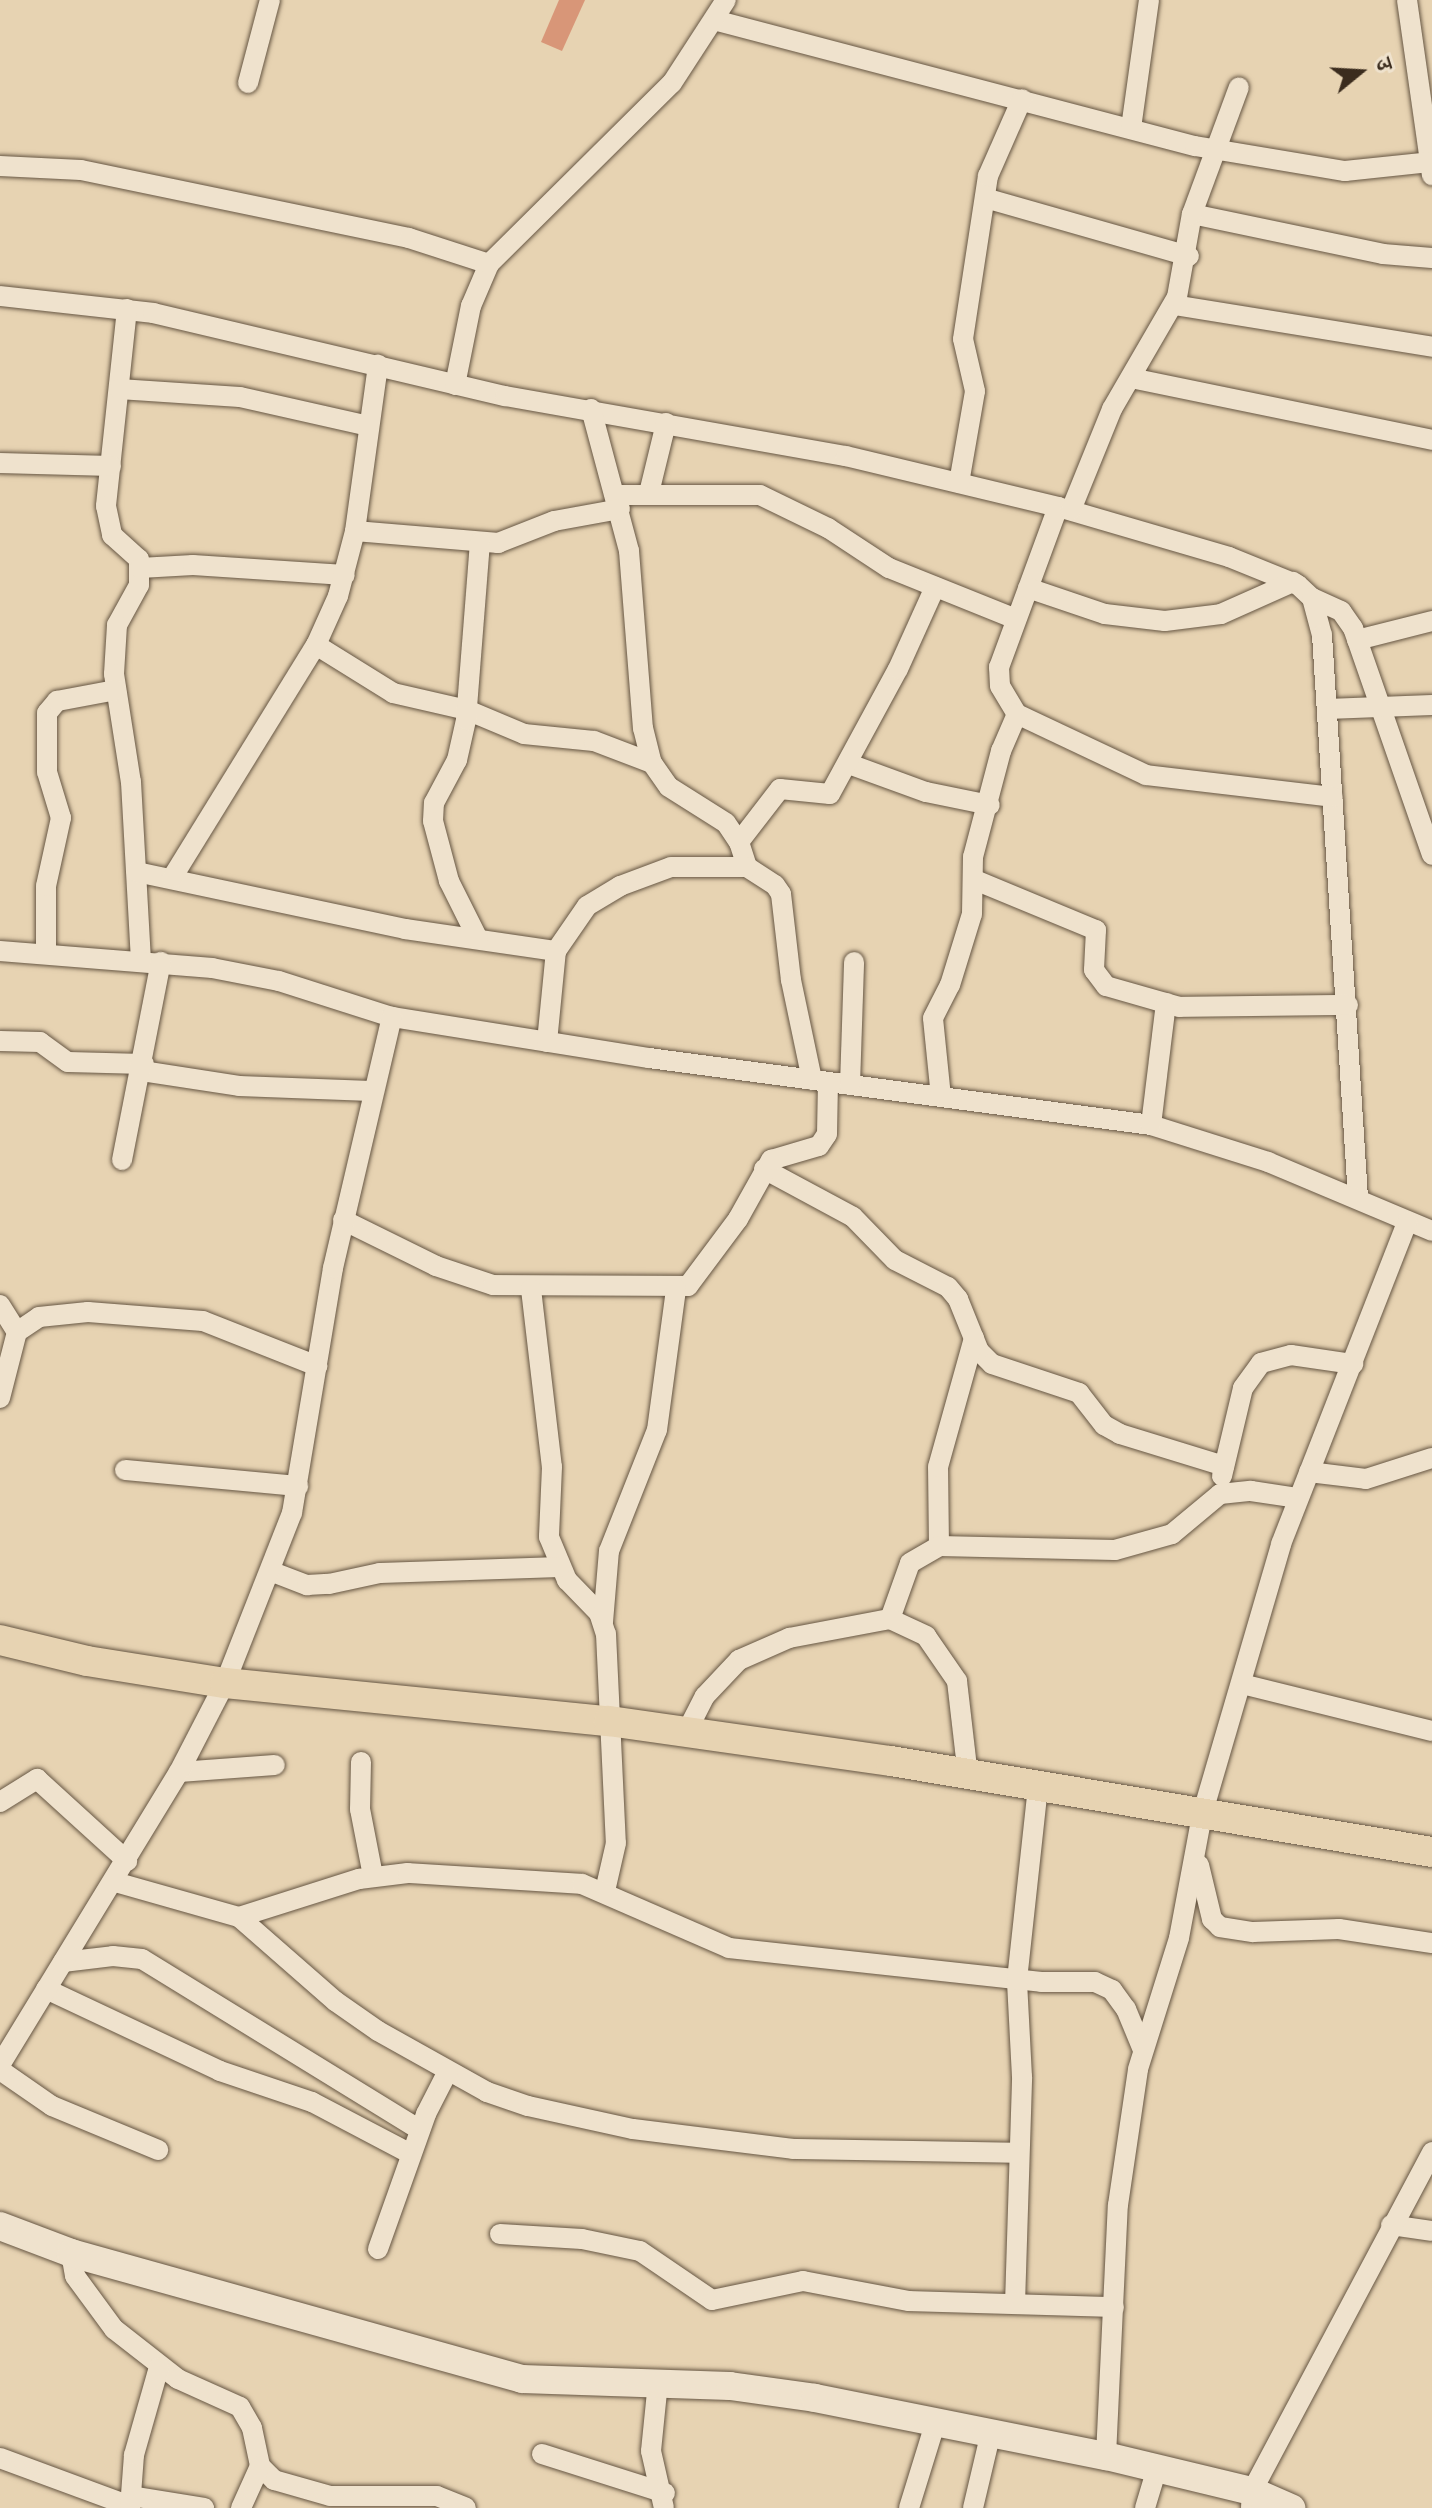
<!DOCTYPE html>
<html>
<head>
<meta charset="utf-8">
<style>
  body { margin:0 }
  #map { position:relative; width:1432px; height:2508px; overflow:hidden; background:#e7d3b2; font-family:"Old Standard TT","Noto Serif Devanagari",serif }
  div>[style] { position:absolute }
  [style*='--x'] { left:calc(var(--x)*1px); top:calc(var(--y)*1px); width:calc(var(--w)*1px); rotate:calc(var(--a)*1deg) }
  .building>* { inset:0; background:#d89678 }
  .roads { filter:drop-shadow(0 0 2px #665643) drop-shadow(0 0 2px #665643) }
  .street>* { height:20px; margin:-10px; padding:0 10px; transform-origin:10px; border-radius:10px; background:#efe2cd }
  .secondary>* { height:28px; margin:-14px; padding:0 14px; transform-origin:14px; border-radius:14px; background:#efe2cd }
  .primary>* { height:30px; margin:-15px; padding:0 15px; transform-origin:15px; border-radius:15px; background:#e7d3b2 }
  span { translate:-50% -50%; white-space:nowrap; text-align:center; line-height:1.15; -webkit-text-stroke:8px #efe2cd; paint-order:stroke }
  .north { position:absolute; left:1320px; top:32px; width:80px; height:80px; -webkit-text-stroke:6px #efe2cd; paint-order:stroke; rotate:72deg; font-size:22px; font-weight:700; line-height:32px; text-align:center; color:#3b2c1e }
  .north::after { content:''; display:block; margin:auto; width:28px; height:36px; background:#3b2c1e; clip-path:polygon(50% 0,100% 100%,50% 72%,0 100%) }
</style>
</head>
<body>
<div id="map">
  <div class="building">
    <i style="clip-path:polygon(559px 0,585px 0,562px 51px,541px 42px)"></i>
  </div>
  <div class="roads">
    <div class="street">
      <i style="--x:1407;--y:0;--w:177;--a:81.9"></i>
      <i style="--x:714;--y:20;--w:497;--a:14.7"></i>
      <i style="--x:1195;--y:146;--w:152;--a:9.5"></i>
      <i style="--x:1345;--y:171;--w:85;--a:-6"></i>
      <i style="--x:248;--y:83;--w:86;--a:-75.2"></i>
      <i style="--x:1131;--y:128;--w:129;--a:-82"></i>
      <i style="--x:0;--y:166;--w:81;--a:2.8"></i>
      <i style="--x:81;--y:170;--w:335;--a:11.7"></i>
      <i style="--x:409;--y:238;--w:84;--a:18"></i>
      <i style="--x:985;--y:198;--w:212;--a:15.9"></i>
      <i style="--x:1192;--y:214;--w:195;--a:11.8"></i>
      <i style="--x:1383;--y:254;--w:49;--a:4.7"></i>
      <i style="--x:0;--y:296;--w:154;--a:6.3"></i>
      <i style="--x:153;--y:313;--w:362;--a:13.3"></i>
      <i style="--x:505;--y:396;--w:346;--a:10"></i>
      <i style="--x:846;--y:456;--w:218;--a:13.5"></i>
      <i style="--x:1058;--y:507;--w:178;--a:16.3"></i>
      <i style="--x:1229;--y:557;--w:74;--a:22.1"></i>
      <i style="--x:1298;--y:585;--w:19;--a:43"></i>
      <i style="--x:1312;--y:598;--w:38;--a:75"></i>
      <i style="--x:1322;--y:635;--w:564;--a:86.34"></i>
      <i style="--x:1174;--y:305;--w:261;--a:9.2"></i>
      <i style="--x:127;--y:309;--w:198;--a:96.1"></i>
      <i style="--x:106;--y:506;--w:30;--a:78"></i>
      <i style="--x:112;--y:535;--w:36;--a:42"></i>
      <i style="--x:139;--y:559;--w:26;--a:90"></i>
      <i style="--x:139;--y:585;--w:46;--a:118.8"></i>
      <i style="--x:117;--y:625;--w:49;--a:93.5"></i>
      <i style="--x:114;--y:674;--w:109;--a:81.1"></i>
      <i style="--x:131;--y:782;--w:178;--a:86.8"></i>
      <i style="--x:1131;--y:378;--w:307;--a:11.6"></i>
      <i style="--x:455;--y:385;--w:81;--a:-78.6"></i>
      <i style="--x:471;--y:306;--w:46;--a:-66.8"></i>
      <i style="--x:489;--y:264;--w:257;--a:-44.7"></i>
      <i style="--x:672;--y:83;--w:99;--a:-57"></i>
      <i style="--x:119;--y:389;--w:121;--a:3.8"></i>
      <i style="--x:240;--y:397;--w:132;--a:12.7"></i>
      <i style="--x:591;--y:409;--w:147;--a:75"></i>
      <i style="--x:629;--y:551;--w:178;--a:85.5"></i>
      <i style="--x:643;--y:728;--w:36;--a:76"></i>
      <i style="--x:652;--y:763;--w:29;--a:55"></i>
      <i style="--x:669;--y:787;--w:67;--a:32.3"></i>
      <i style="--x:726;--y:823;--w:23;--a:56"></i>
      <i style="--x:739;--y:842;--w:26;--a:72"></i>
      <i style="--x:747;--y:867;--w:33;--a:33"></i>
      <i style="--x:775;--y:885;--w:11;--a:56"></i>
      <i style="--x:781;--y:894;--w:87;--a:83.4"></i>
      <i style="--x:791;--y:980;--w:102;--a:78.1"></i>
      <i style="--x:0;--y:463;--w:111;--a:1.5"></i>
      <i style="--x:959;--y:483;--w:93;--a:-80.1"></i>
      <i style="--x:975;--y:391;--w:53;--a:-103"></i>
      <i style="--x:963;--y:339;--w:165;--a:-81.3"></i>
      <i style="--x:988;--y:176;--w:84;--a:-66.2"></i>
      <i style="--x:649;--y:493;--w:72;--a:-76.3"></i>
      <i style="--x:617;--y:495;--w:143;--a:0"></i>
      <i style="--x:760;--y:495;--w:76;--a:25.9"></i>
      <i style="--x:828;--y:528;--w:73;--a:33.3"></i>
      <i style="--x:889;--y:568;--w:137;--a:21.9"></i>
      <i style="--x:1058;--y:507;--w:171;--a:110.2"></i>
      <i style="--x:999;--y:667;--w:19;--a:87"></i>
      <i style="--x:1000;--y:686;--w:33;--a:59"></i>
      <i style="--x:1017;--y:714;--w:143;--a:25.3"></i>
      <i style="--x:1146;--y:775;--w:188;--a:6.7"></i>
      <i style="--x:1071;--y:510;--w:109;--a:-67.9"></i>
      <i style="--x:1112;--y:409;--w:129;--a:-59.9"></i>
      <i style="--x:1177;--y:297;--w:84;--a:-79.8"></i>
      <i style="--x:1192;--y:214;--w:135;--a:-69.7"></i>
      <i style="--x:355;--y:531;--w:144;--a:4.8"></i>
      <i style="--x:498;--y:543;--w:60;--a:-21.4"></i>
      <i style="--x:554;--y:521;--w:67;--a:-10.3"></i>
      <i style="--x:140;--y:568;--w:53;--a:-3.2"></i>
      <i style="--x:193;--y:565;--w:152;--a:3.8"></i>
      <i style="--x:1028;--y:588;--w:81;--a:18.7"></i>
      <i style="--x:1105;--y:614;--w:60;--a:6.7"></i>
      <i style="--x:1165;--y:621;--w:56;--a:-7.1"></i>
      <i style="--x:1221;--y:614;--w:79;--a:-24"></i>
      <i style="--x:1312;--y:598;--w:32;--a:24"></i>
      <i style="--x:1341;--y:611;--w:21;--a:55"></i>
      <i style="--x:1353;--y:628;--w:240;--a:70.8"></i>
      <i style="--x:1357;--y:640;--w:77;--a:-14.2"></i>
      <i style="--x:316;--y:645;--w:91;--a:31.9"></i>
      <i style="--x:393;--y:693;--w:76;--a:12.9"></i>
      <i style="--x:467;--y:710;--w:62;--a:22.8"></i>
      <i style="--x:524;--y:734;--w:70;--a:5.7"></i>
      <i style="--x:594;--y:741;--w:62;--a:20.8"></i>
      <i style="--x:1327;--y:709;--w:105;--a:-2.2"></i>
      <i style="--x:849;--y:764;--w:82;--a:20"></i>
      <i style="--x:926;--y:792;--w:65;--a:11.5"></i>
      <i style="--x:739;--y:842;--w:67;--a:-52.3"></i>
      <i style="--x:780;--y:789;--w:50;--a:5.7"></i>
      <i style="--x:830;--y:794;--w:142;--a:-61.5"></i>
      <i style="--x:898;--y:669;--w:90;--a:-65.7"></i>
      <i style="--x:137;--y:872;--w:274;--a:12"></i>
      <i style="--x:405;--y:929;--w:153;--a:8.3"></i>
      <i style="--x:172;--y:878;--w:274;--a:-58.3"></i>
      <i style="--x:316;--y:645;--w:54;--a:-65.8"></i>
      <i style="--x:338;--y:596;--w:67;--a:-75.3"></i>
      <i style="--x:355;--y:531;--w:168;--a:-82.1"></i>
      <i style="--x:975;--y:880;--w:131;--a:22.5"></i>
      <i style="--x:1096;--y:930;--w:40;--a:92.9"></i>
      <i style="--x:1094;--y:970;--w:20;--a:53"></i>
      <i style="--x:1106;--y:986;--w:76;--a:16"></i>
      <i style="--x:1179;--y:1007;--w:169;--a:-0.7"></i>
      <i style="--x:478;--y:939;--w:65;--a:-116.6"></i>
      <i style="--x:449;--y:881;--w:62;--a:-104.9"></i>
      <i style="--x:433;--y:821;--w:18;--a:-87"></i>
      <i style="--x:434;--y:803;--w:49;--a:-61.9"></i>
      <i style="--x:457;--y:760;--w:41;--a:-77.3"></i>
      <i style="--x:466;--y:720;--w:178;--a:-85.5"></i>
      <i style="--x:0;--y:951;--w:213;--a:4.6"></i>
      <i style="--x:212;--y:968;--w:68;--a:11"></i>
      <i style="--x:279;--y:981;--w:119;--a:17.7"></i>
      <i style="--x:392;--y:1017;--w:260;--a:9.1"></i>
      <i style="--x:649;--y:1058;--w:506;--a:7.6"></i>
      <i style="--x:1151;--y:1125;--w:123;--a:17.5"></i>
      <i style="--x:1268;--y:1162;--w:178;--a:22.8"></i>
      <i style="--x:46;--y:954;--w:68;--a:-90"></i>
      <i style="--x:46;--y:886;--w:70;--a:-77.6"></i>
      <i style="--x:61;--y:818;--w:48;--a:-106.9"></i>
      <i style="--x:47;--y:772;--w:59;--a:-90"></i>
      <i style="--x:47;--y:713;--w:16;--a:-50"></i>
      <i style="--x:57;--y:701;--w:60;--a:-10.6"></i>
      <i style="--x:0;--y:1041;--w:40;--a:1.4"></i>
      <i style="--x:40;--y:1042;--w:34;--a:36"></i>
      <i style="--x:68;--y:1062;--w:76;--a:1.5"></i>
      <i style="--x:547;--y:1042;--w:91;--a:-84.4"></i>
      <i style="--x:556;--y:951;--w:55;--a:-55.4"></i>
      <i style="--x:587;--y:906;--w:39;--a:-31"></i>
      <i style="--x:620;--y:886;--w:54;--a:-20.4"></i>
      <i style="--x:671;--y:867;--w:76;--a:0"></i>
      <i style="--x:142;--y:1071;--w:98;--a:8.8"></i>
      <i style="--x:239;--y:1086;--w:132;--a:2.2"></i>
      <i style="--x:850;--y:1085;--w:123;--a:-88.1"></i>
      <i style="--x:941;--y:1097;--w:79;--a:-95.8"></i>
      <i style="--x:933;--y:1018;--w:37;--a:-63"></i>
      <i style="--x:950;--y:985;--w:74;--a:-72.8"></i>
      <i style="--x:972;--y:914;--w:57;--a:-89"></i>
      <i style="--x:973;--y:857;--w:110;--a:-75.2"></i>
      <i style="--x:1001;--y:751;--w:40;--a:-66.6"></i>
      <i style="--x:1151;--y:1125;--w:123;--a:-83"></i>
      <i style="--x:122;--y:1160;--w:202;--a:-78.9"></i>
      <i style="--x:764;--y:1169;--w:101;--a:28.3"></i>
      <i style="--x:853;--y:1217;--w:60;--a:45.7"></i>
      <i style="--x:895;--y:1260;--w:59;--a:27"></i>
      <i style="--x:948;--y:1287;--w:16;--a:50"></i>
      <i style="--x:958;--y:1299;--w:56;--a:68"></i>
      <i style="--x:979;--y:1351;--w:18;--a:45"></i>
      <i style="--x:992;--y:1364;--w:92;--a:18.4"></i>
      <i style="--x:1079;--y:1393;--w:41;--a:52"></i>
      <i style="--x:1104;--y:1425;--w:18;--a:29"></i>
      <i style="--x:1120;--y:1434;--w:109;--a:17.1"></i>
      <i style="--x:343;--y:1220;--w:104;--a:26.3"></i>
      <i style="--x:436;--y:1266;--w:60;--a:18.4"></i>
      <i style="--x:493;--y:1285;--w:195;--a:0.3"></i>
      <i style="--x:688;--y:1286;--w:84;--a:-53.3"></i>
      <i style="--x:738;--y:1219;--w:68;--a:-60.8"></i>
      <i style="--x:771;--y:1160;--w:50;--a:-16.3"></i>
      <i style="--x:819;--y:1146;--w:14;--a:-56"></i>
      <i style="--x:827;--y:1134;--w:52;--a:-88.9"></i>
      <i style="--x:531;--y:1289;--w:179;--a:83.3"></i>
      <i style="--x:552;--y:1467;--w:70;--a:92.5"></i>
      <i style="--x:549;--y:1537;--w:47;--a:67.3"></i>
      <i style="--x:567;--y:1580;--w:46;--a:45.9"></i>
      <i style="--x:599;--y:1613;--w:22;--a:72"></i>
      <i style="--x:606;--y:1634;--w:209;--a:87.3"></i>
      <i style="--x:616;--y:1843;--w:49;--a:102.9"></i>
      <i style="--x:0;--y:1305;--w:32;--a:58"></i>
      <i style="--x:0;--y:1398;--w:68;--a:-75.6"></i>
      <i style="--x:17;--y:1332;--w:27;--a:-34"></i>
      <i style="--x:39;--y:1317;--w:49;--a:-5.8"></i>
      <i style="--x:88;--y:1312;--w:115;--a:4.5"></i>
      <i style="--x:203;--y:1321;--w:123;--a:21.5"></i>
      <i style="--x:125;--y:1470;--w:174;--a:5.3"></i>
      <i style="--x:1309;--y:1472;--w:57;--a:7"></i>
      <i style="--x:1366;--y:1479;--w:69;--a:-17.7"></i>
      <i style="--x:1222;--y:1476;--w:90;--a:-76.6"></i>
      <i style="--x:1243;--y:1388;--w:31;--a:-54"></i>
      <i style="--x:1261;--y:1363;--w:31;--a:-15"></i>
      <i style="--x:1291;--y:1355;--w:63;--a:8.3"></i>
      <i style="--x:939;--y:1546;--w:79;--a:-90.7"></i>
      <i style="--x:938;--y:1467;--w:134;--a:-74.4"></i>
      <i style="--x:270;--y:1571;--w:40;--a:21"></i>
      <i style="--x:307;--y:1585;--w:22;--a:-3"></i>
      <i style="--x:329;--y:1584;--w:52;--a:-12.2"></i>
      <i style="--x:380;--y:1573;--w:180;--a:-1.9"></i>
      <i style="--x:890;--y:1619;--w:59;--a:-70.3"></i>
      <i style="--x:910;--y:1563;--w:34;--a:-30"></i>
      <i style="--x:939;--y:1546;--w:176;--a:1.3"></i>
      <i style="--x:1115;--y:1550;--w:59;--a:-15.7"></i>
      <i style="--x:1172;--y:1534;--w:62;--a:-39.8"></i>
      <i style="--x:1220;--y:1494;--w:31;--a:-6"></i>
      <i style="--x:1251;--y:1491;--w:48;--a:8.5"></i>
      <i style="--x:603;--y:1622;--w:71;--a:-85.2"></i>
      <i style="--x:609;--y:1551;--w:130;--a:-68.4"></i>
      <i style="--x:657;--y:1430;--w:142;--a:-82.3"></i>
      <i style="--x:1242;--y:1684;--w:196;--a:13.9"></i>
      <i style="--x:687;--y:1731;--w:39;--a:-63"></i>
      <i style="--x:705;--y:1696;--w:50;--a:-46.6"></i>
      <i style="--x:739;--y:1660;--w:55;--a:-23.7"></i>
      <i style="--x:789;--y:1638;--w:103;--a:-10.7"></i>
      <i style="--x:890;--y:1619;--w:40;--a:25"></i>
      <i style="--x:926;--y:1636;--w:55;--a:55.4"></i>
      <i style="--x:957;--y:1681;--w:96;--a:83.4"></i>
      <i style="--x:361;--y:1762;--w:47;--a:91.2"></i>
      <i style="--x:360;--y:1809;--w:68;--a:79"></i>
      <i style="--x:179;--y:1772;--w:96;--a:-4.2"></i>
      <i style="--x:0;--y:1802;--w:44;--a:-31.9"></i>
      <i style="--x:37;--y:1779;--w:122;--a:42.3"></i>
      <i style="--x:1199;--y:1865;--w:56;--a:76.5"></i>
      <i style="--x:1212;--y:1919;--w:11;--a:45"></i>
      <i style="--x:1220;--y:1927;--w:33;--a:9"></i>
      <i style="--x:1253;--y:1932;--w:86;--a:-2"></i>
      <i style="--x:1339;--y:1929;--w:94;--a:8.6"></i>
      <i style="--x:115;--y:1882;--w:129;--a:15.8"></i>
      <i style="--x:239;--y:1917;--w:128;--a:41.2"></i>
      <i style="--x:335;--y:2001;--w:52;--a:34.9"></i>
      <i style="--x:378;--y:2031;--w:125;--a:29.2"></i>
      <i style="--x:487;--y:2092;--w:43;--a:18.9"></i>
      <i style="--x:528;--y:2106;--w:107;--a:12.4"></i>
      <i style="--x:633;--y:2129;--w:161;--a:7.1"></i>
      <i style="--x:793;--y:2149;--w:226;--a:1"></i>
      <i style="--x:239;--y:1917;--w:126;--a:-17.6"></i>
      <i style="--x:359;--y:1879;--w:49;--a:-7"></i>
      <i style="--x:408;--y:1873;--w:174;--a:3.6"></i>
      <i style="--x:582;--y:1884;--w:160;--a:23.5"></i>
      <i style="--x:729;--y:1948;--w:314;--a:6.2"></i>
      <i style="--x:1041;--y:1982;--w:54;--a:0"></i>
      <i style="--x:1095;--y:1982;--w:19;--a:25"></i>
      <i style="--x:1112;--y:1990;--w:24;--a:54"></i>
      <i style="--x:1126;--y:2009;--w:44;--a:67.5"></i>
      <i style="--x:63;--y:1962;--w:50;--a:-6.8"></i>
      <i style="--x:113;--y:1956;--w:29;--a:6"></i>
      <i style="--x:142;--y:1959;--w:326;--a:31.6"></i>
      <i style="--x:46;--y:1989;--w:192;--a:25.2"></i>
      <i style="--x:220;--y:2071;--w:97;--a:18.6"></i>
      <i style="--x:312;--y:2102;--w:112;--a:27.7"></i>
      <i style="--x:0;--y:2065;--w:343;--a:-58.6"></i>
      <i style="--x:179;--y:1772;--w:100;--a:-62.7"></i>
      <i style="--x:225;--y:1683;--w:183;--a:-68.5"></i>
      <i style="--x:292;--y:1513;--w:248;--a:-80.5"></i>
      <i style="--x:333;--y:1268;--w:258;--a:-76.8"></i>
      <i style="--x:0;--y:2070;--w:63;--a:34.7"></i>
      <i style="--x:52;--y:2106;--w:115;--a:22.5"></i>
      <i style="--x:1391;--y:2225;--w:41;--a:8.3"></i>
      <i style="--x:500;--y:2234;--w:82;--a:3.5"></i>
      <i style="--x:582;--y:2239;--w:59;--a:11.7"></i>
      <i style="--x:640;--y:2251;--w:87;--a:34.2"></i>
      <i style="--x:712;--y:2300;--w:93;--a:-11.8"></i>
      <i style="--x:803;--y:2281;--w:108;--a:10.7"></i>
      <i style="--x:909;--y:2301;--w:205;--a:1.7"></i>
      <i style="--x:378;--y:2249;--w:143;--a:-70.4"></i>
      <i style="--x:426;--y:2114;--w:48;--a:-62.9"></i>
      <i style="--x:71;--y:2253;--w:23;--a:80"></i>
      <i style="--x:75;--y:2276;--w:66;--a:53.7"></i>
      <i style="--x:114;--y:2329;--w:81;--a:38"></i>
      <i style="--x:178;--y:2379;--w:68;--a:24.3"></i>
      <i style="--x:240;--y:2407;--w:24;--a:60"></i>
      <i style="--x:252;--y:2428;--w:39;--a:78"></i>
      <i style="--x:260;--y:2466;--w:20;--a:45"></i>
      <i style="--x:274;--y:2480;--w:58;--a:15.9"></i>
      <i style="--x:330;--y:2496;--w:107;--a:0"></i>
      <i style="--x:437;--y:2496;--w:31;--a:22"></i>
      <i style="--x:1015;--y:2304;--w:227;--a:-88.2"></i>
      <i style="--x:1022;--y:2077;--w:97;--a:-93"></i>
      <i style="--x:1017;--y:1980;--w:193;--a:-83.8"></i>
      <i style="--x:658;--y:2382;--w:69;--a:95.8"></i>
      <i style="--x:651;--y:2451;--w:58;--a:77.2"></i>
      <i style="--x:542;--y:2454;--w:129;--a:17.6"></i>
      <i style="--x:1106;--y:2456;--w:251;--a:-87.3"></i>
      <i style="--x:1118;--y:2205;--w:137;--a:-81.6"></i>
      <i style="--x:1138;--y:2069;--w:137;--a:-72.6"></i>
      <i style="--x:1179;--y:1938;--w:125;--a:-79.4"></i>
      <i style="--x:1202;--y:1815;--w:282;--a:-73.7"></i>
      <i style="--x:1281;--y:1544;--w:346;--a:-68.6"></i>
      <i style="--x:0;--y:2458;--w:139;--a:20.3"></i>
      <i style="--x:131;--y:2496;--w:74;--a:9.3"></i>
      <i style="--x:130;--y:2508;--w:53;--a:-85.7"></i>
      <i style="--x:134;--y:2455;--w:91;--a:-74.1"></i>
      <i style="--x:241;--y:2508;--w:46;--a:-65.7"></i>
      <i style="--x:909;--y:2508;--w:91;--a:-72.8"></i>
      <i style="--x:973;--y:2508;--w:78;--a:-76.7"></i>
      <i style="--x:1145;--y:2508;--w:42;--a:-73.3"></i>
      <i style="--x:1251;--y:2508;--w:17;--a:-87"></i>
      <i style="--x:1252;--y:2491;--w:384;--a:-62"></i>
    </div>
    <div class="secondary">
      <i style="--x:0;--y:2226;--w:76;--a:20.8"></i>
      <i style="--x:71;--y:2253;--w:468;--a:15.6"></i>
      <i style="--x:522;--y:2379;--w:208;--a:1.9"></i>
      <i style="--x:730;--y:2386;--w:86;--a:8"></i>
      <i style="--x:815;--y:2398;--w:297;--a:11.3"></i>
      <i style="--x:1106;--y:2456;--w:150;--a:13.5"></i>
      <i style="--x:1252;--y:2491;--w:43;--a:23.6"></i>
    </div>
    <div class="primary">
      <i style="--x:0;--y:1640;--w:89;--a:13.6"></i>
      <i style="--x:87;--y:1661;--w:140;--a:9.1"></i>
      <i style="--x:225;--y:1683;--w:386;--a:5.7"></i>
      <i style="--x:609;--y:1721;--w:285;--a:8.1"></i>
      <i style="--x:891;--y:1761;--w:549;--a:9.55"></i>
    </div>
  </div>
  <div class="north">उ</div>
</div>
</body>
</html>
